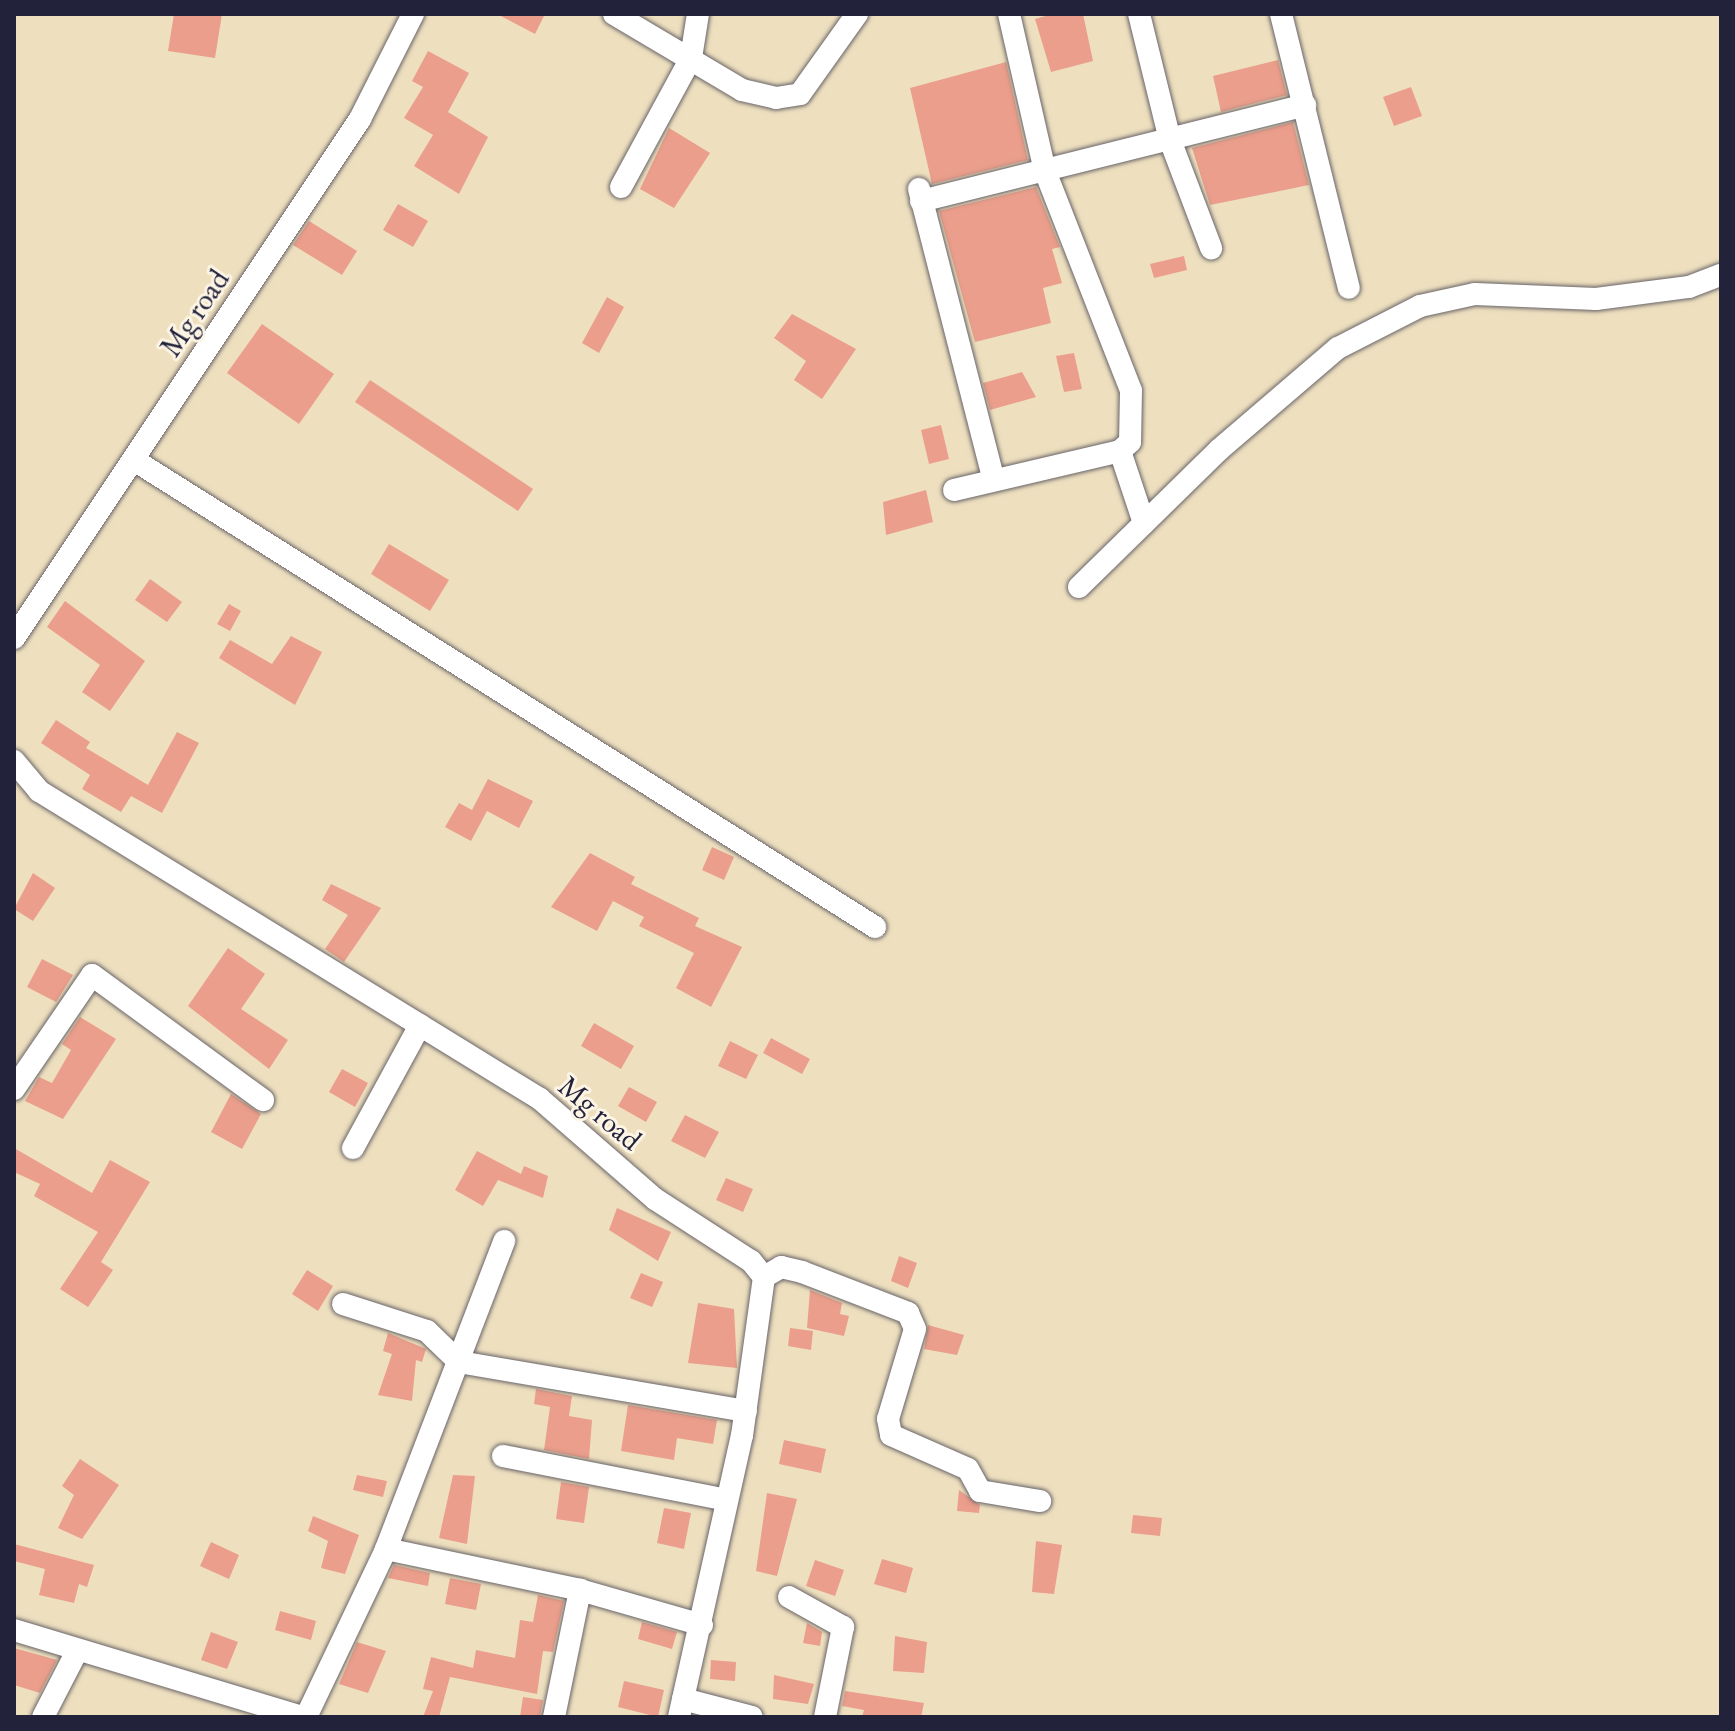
<!DOCTYPE html>
<html>
<head>
<meta charset="utf-8">
<style>
  body { margin:0 }
  #map { position:relative; width:1735px; height:1731px; overflow:hidden; background:#eee0bf; font-family:"EB Garamond",serif }
  div>[style] { position:absolute }
  [style*='--x'] { left:calc(var(--x)*1px); top:calc(var(--y)*1px); width:calc(var(--w)*1px); rotate:calc(var(--a)*1deg) }
  .building>* { inset:0; background:#ea9e8b }
  .roads { filter:drop-shadow(0 0 2px #696469) drop-shadow(0 0 2px #696469) }
  .street>* { height:22px; margin:-11px; padding:0 11px; transform-origin:11px; border-radius:11px; background:#fff }
  span { translate:-50% -50%; white-space:nowrap; text-align:center; line-height:1.15; -webkit-text-stroke:6px #fcf5e5; paint-order:stroke }
  .street-label { font-size:30px; color:#22223b }
  .frame { position:absolute; inset:0; border:16px solid #22223b; pointer-events:none }
</style>
</head>
<body>
<div id="map">
  <div class="building">
    <i style="clip-path:polygon(174px 14px,222px 14px,215px 58px,168px 51px)"></i>
    <i style="clip-path:polygon(497px 14px,545px 14px,535px 34px)"></i>
    <i style="clip-path:polygon(1053px 14px,1083px 14px,1093px 61px,1051px 72px,1035px 19px)"></i>
    <i style="clip-path:polygon(428px 51px,469px 73px,448px 112px,488px 137px,459px 194px,414px 166px,433px 135px,404px 118px,423px 87px,412px 81px)"></i>
    <i style="clip-path:polygon(1278px 60px,1287px 95px,1221px 112px,1213px 76px)"></i>
    <i style="clip-path:polygon(1006px 62px,1028px 160px,932px 184px,910px 88px)"></i>
    <i style="clip-path:polygon(1411px 87px,1422px 116px,1394px 126px,1383px 97px)"></i>
    <i style="clip-path:polygon(1293px 122px,1309px 185px,1210px 205px,1192px 148px)"></i>
    <i style="clip-path:polygon(669px 128px,710px 153px,674px 208px,640px 189px)"></i>
    <i style="clip-path:polygon(1036px 187px,1060px 247px,1052px 249px,1062px 283px,1043px 288px,1051px 323px,975px 342px,939px 211px)"></i>
    <i style="clip-path:polygon(398px 204px,428px 221px,413px 247px,383px 230px)"></i>
    <i style="clip-path:polygon(309px 221px,357px 251px,342px 275px,293px 245px)"></i>
    <i style="clip-path:polygon(1184px 256px,1187px 270px,1154px 278px,1150px 264px)"></i>
    <i style="clip-path:polygon(607px 297px,624px 307px,599px 353px,582px 343px)"></i>
    <i style="clip-path:polygon(792px 314px,856px 349px,822px 399px,794px 380px,806px 361px,774px 338px)"></i>
    <i style="clip-path:polygon(262px 324px,334px 374px,299px 424px,227px 373px)"></i>
    <i style="clip-path:polygon(1074px 353px,1082px 389px,1064px 392px,1056px 356px)"></i>
    <i style="clip-path:polygon(1022px 372px,1036px 397px,990px 410px,983px 383px)"></i>
    <i style="clip-path:polygon(370px 380px,533px 489px,518px 511px,355px 402px)"></i>
    <i style="clip-path:polygon(941px 425px,949px 459px,929px 464px,921px 430px)"></i>
    <i style="clip-path:polygon(926px 490px,933px 522px,886px 535px,883px 502px)"></i>
    <i style="clip-path:polygon(389px 544px,449px 580px,430px 611px,371px 574px)"></i>
    <i style="clip-path:polygon(150px 579px,182px 602px,167px 622px,135px 600px)"></i>
    <i style="clip-path:polygon(65px 601px,145px 661px,110px 711px,82px 692px,100px 665px,47px 627px)"></i>
    <i style="clip-path:polygon(229px 604px,241px 611px,230px 631px,217px 624px)"></i>
    <i style="clip-path:polygon(291px 636px,322px 652px,295px 705px,219px 658px,230px 640px,272px 664px)"></i>
    <i style="clip-path:polygon(56px 720px,90px 742px,86px 748px,148px 785px,177px 732px,199px 743px,162px 813px,131px 796px,121px 812px,82px 789px,90px 775px,41px 743px)"></i>
    <i style="clip-path:polygon(488px 779px,533px 801px,519px 828px,487px 811px,471px 841px,445px 827px,459px 803px,472px 810px)"></i>
    <i style="clip-path:polygon(712px 847px,734px 857px,724px 880px,702px 870px)"></i>
    <i style="clip-path:polygon(590px 853px,635px 877px,631px 884px,699px 918px,695px 926px,742px 947px,711px 1007px,676px 988px,694px 953px,639px 926px,644px 917px,613px 901px,597px 931px,551px 907px)"></i>
    <i style="clip-path:polygon(33px 873px,55px 888px,33px 921px,14px 909px)"></i>
    <i style="clip-path:polygon(331px 884px,381px 908px,344px 962px,325px 949px,348px 915px,322px 900px)"></i>
    <i style="clip-path:polygon(228px 948px,265px 974px,241px 1009px,288px 1040px,269px 1069px,188px 1006px)"></i>
    <i style="clip-path:polygon(42px 959px,73px 975px,56px 1002px,27px 987px)"></i>
    <i style="clip-path:polygon(80px 1017px,116px 1039px,63px 1119px,25px 1101px,39px 1077px,52px 1083px,71px 1050px,62px 1044px)"></i>
    <i style="clip-path:polygon(594px 1023px,634px 1046px,621px 1069px,581px 1046px)"></i>
    <i style="clip-path:polygon(771px 1038px,810px 1059px,802px 1074px,763px 1053px)"></i>
    <i style="clip-path:polygon(730px 1041px,758px 1055px,746px 1079px,718px 1066px)"></i>
    <i style="clip-path:polygon(342px 1069px,368px 1083px,355px 1107px,329px 1092px)"></i>
    <i style="clip-path:polygon(629px 1087px,657px 1102px,646px 1122px,618px 1106px)"></i>
    <i style="clip-path:polygon(231px 1094px,261px 1114px,242px 1149px,211px 1132px)"></i>
    <i style="clip-path:polygon(685px 1115px,719px 1132px,705px 1158px,671px 1141px)"></i>
    <i style="clip-path:polygon(14px 1148px,92px 1193px,110px 1160px,150px 1182px,101px 1262px,113px 1270px,88px 1307px,60px 1289px,98px 1232px,34px 1196px,40px 1184px,14px 1172px)"></i>
    <i style="clip-path:polygon(477px 1151px,521px 1174px,524px 1166px,548px 1176px,543px 1198px,498px 1180px,483px 1206px,455px 1190px)"></i>
    <i style="clip-path:polygon(726px 1178px,753px 1189px,743px 1212px,716px 1200px)"></i>
    <i style="clip-path:polygon(617px 1208px,671px 1232px,658px 1261px,609px 1230px)"></i>
    <i style="clip-path:polygon(899px 1256px,917px 1263px,908px 1288px,891px 1281px)"></i>
    <i style="clip-path:polygon(307px 1270px,333px 1286px,318px 1311px,292px 1294px)"></i>
    <i style="clip-path:polygon(641px 1273px,663px 1282px,652px 1307px,630px 1298px)"></i>
    <i style="clip-path:polygon(810px 1290px,842px 1303px,840px 1314px,849px 1316px,844px 1336px,807px 1328px)"></i>
    <i style="clip-path:polygon(698px 1303px,734px 1309px,737px 1368px,688px 1363px)"></i>
    <i style="clip-path:polygon(928px 1325px,964px 1335px,957px 1355px,924px 1349px)"></i>
    <i style="clip-path:polygon(790px 1328px,813px 1331px,811px 1350px,788px 1346px)"></i>
    <i style="clip-path:polygon(388px 1333px,426px 1349px,422px 1362px,416px 1360px,412px 1401px,378px 1395px,392px 1354px,383px 1351px)"></i>
    <i style="clip-path:polygon(536px 1389px,572px 1396px,569px 1416px,592px 1420px,589px 1459px,544px 1450px,550px 1407px,534px 1404px)"></i>
    <i style="clip-path:polygon(628px 1405px,717px 1420px,713px 1444px,677px 1438px,674px 1460px,621px 1451px)"></i>
    <i style="clip-path:polygon(784px 1440px,826px 1449px,821px 1473px,779px 1464px)"></i>
    <i style="clip-path:polygon(80px 1459px,119px 1485px,82px 1539px,58px 1528px,74px 1495px,62px 1486px)"></i>
    <i style="clip-path:polygon(357px 1475px,387px 1481px,383px 1497px,353px 1490px)"></i>
    <i style="clip-path:polygon(453px 1475px,475px 1476px,467px 1544px,439px 1538px)"></i>
    <i style="clip-path:polygon(561px 1482px,589px 1487px,584px 1523px,556px 1519px)"></i>
    <i style="clip-path:polygon(959px 1490px,980px 1505px,979px 1513px,957px 1511px)"></i>
    <i style="clip-path:polygon(767px 1493px,797px 1499px,777px 1576px,756px 1571px)"></i>
    <i style="clip-path:polygon(664px 1508px,691px 1513px,684px 1549px,657px 1543px)"></i>
    <i style="clip-path:polygon(1133px 1515px,1162px 1518px,1160px 1536px,1131px 1533px)"></i>
    <i style="clip-path:polygon(313px 1516px,359px 1535px,345px 1574px,321px 1568px,328px 1541px,308px 1531px)"></i>
    <i style="clip-path:polygon(1036px 1541px,1062px 1545px,1054px 1594px,1032px 1592px)"></i>
    <i style="clip-path:polygon(211px 1542px,239px 1555px,229px 1579px,200px 1566px)"></i>
    <i style="clip-path:polygon(14px 1544px,94px 1565px,87px 1587px,79px 1584px,74px 1603px,39px 1595px,45px 1569px,14px 1561px)"></i>
    <i style="clip-path:polygon(882px 1559px,913px 1568px,906px 1593px,874px 1584px)"></i>
    <i style="clip-path:polygon(815px 1560px,844px 1570px,835px 1596px,806px 1586px)"></i>
    <i style="clip-path:polygon(394px 1565px,430px 1573px,428px 1586px,388px 1578px)"></i>
    <i style="clip-path:polygon(450px 1578px,481px 1584px,476px 1610px,445px 1604px)"></i>
    <i style="clip-path:polygon(538px 1595px,564px 1601px,553px 1652px,543px 1651px,537px 1694px,450px 1677px,439px 1717px,423px 1717px,433px 1691px,423px 1689px,431px 1657px,473px 1668px,476px 1650px,515px 1658px,520px 1620px,533px 1622px)"></i>
    <i style="clip-path:polygon(280px 1611px,316px 1621px,311px 1640px,275px 1630px)"></i>
    <i style="clip-path:polygon(642px 1622px,677px 1632px,672px 1649px,638px 1639px)"></i>
    <i style="clip-path:polygon(807px 1623px,822px 1632px,820px 1646px,803px 1643px)"></i>
    <i style="clip-path:polygon(211px 1632px,238px 1642px,227px 1669px,201px 1660px)"></i>
    <i style="clip-path:polygon(895px 1636px,927px 1642px,924px 1673px,893px 1671px)"></i>
    <i style="clip-path:polygon(357px 1642px,386px 1651px,368px 1693px,339px 1684px)"></i>
    <i style="clip-path:polygon(14px 1648px,57px 1660px,40px 1693px,14px 1685px)"></i>
    <i style="clip-path:polygon(711px 1660px,736px 1662px,735px 1681px,710px 1679px)"></i>
    <i style="clip-path:polygon(774px 1675px,814px 1684px,808px 1704px,773px 1699px)"></i>
    <i style="clip-path:polygon(624px 1681px,664px 1690px,658px 1717px,618px 1707px)"></i>
    <i style="clip-path:polygon(845px 1691px,924px 1703px,921px 1717px,862px 1717px,864px 1710px,842px 1706px)"></i>
    <i style="clip-path:polygon(523px 1697px,543px 1700px,540px 1717px,520px 1717px)"></i>
  </div>
  <div class="roads">
    <div class="street">
      <i style="--x:614;--y:14;--w:149;--a:30.7"></i>
      <i style="--x:742;--y:90;--w:35;--a:13"></i>
      <i style="--x:776;--y:98;--w:24;--a:-9"></i>
      <i style="--x:800;--y:94;--w:98;--a:-54.5"></i>
      <i style="--x:1009;--y:14;--w:161;--a:77.1"></i>
      <i style="--x:1045;--y:171;--w:236;--a:68.6"></i>
      <i style="--x:1131;--y:391;--w:51;--a:91.1"></i>
      <i style="--x:1130;--y:442;--w:13;--a:138"></i>
      <i style="--x:1120;--y:451;--w:76;--a:71.6"></i>
      <i style="--x:1139;--y:14;--w:130;--a:76.2"></i>
      <i style="--x:1170;--y:140;--w:116;--a:69.2"></i>
      <i style="--x:1281;--y:14;--w:282;--a:76.1"></i>
      <i style="--x:621;--y:187;--w:147;--a:-61.5"></i>
      <i style="--x:691;--y:58;--w:45;--a:-81"></i>
      <i style="--x:919;--y:189;--w:297;--a:75.6"></i>
      <i style="--x:921;--y:201;--w:396;--a:-14"></i>
      <i style="--x:134;--y:460;--w:876;--a:32.22"></i>
      <i style="--x:954;--y:490;--w:171;--a:-13.2"></i>
      <i style="--x:1079;--y:587;--w:197;--a:-44.4"></i>
      <i style="--x:1220;--y:449;--w:155;--a:-40.6"></i>
      <i style="--x:1338;--y:348;--w:92;--a:-27.1"></i>
      <i style="--x:1420;--y:306;--w:56;--a:-12.3"></i>
      <i style="--x:1475;--y:294;--w:121;--a:2.4"></i>
      <i style="--x:1596;--y:299;--w:94;--a:-7.4"></i>
      <i style="--x:1689;--y:287;--w:34;--a:-21"></i>
      <i style="--x:14;--y:638;--w:624;--a:-56.31"></i>
      <i style="--x:360;--y:119;--w:118;--a:-63.2"></i>
      <i style="--x:14;--y:761;--w:39;--a:50"></i>
      <i style="--x:39;--y:791;--w:588;--a:31.58"></i>
      <i style="--x:540;--y:1099;--w:152;--a:41"></i>
      <i style="--x:655;--y:1199;--w:114;--a:32.9"></i>
      <i style="--x:751;--y:1261;--w:21;--a:51"></i>
      <i style="--x:764;--y:1277;--w:160;--a:97.9"></i>
      <i style="--x:742;--y:1435;--w:289;--a:102.6"></i>
      <i style="--x:14;--y:1089;--w:138;--a:-55.6"></i>
      <i style="--x:92;--y:975;--w:212;--a:36.2"></i>
      <i style="--x:353;--y:1148;--w:140;--a:-61.4"></i>
      <i style="--x:764;--y:1277;--w:20;--a:-30"></i>
      <i style="--x:781;--y:1267;--w:22;--a:13"></i>
      <i style="--x:802;--y:1272;--w:114;--a:21.1"></i>
      <i style="--x:908;--y:1313;--w:17;--a:66"></i>
      <i style="--x:915;--y:1329;--w:94;--a:106.7"></i>
      <i style="--x:888;--y:1419;--w:16;--a:79"></i>
      <i style="--x:891;--y:1435;--w:84;--a:23.8"></i>
      <i style="--x:968;--y:1469;--w:25;--a:61"></i>
      <i style="--x:980;--y:1491;--w:61;--a:9.5"></i>
      <i style="--x:343;--y:1304;--w:88;--a:17.8"></i>
      <i style="--x:427;--y:1331;--w:45;--a:44.1"></i>
      <i style="--x:459;--y:1362;--w:291;--a:9.7"></i>
      <i style="--x:503;--y:1456;--w:228;--a:11.1"></i>
      <i style="--x:386;--y:1549;--w:198;--a:11.9"></i>
      <i style="--x:580;--y:1590;--w:127;--a:16"></i>
      <i style="--x:789;--y:1597;--w:62;--a:29.1"></i>
      <i style="--x:843;--y:1627;--w:92;--a:101.3"></i>
      <i style="--x:14;--y:1630;--w:301;--a:16.8"></i>
      <i style="--x:683;--y:1699;--w:71;--a:14.6"></i>
      <i style="--x:43;--y:1717;--w:74;--a:-62.7"></i>
      <i style="--x:306;--y:1717;--w:186;--a:-64.5"></i>
      <i style="--x:386;--y:1549;--w:330;--a:-69"></i>
      <i style="--x:554;--y:1717;--w:130;--a:-78.4"></i>
    </div>
  </div>
  <div class="street-label">
    <span style="left:195px;top:313px;rotate:-56deg">Mg road</span>
    <span style="left:600px;top:1113px;rotate:40deg">Mg road</span>
  </div>
  <div class="frame"></div>
</div>
</body>
</html>
